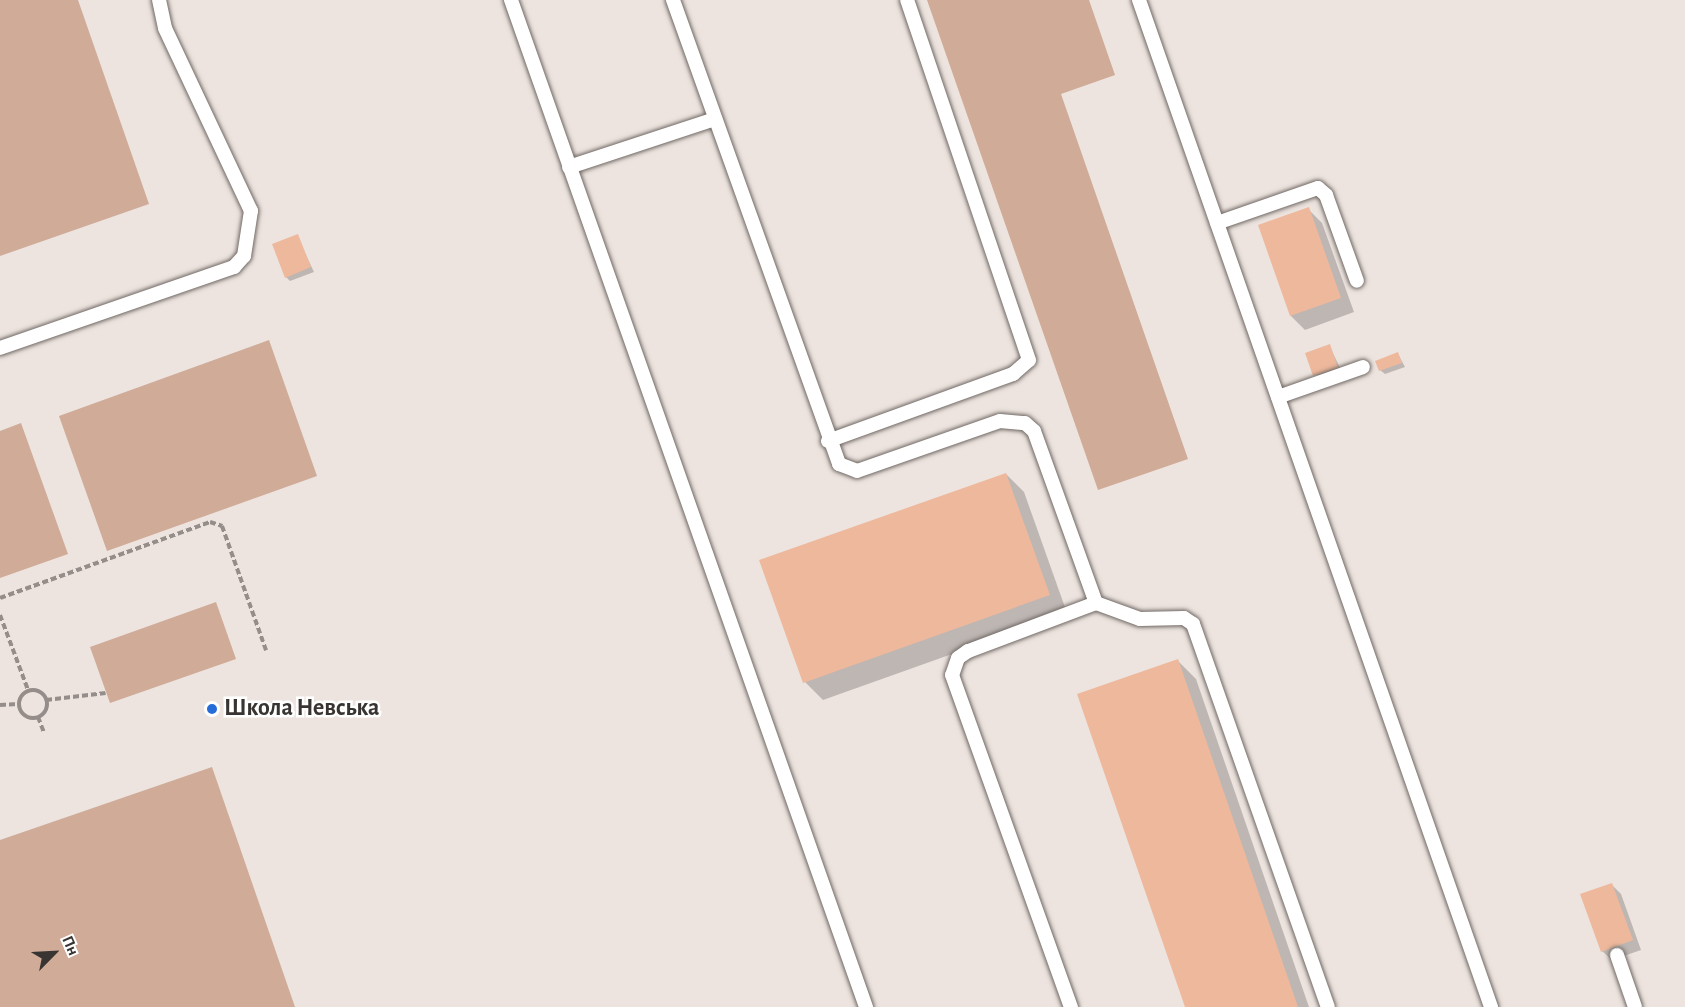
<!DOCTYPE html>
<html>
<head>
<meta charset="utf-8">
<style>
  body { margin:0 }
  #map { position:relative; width:1685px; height:1007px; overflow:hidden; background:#ede4df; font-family:"Alegreya Sans",sans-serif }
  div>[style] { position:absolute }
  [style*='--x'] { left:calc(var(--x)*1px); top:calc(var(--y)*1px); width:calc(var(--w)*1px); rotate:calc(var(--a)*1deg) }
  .green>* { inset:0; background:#cfab98 }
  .shadow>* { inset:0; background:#0003 }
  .building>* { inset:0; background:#eeb89c }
  .path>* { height:4px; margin-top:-2px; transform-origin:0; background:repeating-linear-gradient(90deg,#948d8a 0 6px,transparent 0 9px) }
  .path>.ring { margin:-2px; padding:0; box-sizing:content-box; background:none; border:4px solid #948d8a; border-radius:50% }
  .roads { filter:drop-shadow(0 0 2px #706864) drop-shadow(0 0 2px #706864) }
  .lane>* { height:14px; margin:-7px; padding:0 7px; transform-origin:7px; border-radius:7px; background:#fff }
  .dots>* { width:16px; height:16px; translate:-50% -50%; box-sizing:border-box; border:3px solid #fff; border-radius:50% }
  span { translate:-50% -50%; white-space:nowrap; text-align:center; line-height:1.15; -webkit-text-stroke:5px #fff; paint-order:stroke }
  .poi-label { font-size:24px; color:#383432; font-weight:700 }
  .left { translate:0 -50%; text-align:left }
  .north { position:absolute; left:24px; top:923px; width:60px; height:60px; -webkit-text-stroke:4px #fff; paint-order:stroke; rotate:66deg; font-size:16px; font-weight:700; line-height:24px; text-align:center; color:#383432 }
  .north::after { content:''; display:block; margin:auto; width:21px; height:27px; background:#383432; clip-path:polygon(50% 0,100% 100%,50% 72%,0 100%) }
</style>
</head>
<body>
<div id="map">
  <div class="green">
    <i style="clip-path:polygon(0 0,78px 0,149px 204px,0 256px)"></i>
    <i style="clip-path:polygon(927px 0,1089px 0,1115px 75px,1061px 94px,1188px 459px,1098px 490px)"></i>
    <i style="clip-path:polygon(269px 340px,317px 476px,107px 551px,59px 416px)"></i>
    <i style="clip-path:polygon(21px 423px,68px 554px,0 578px,0 431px)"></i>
    <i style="clip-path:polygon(216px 602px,236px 659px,110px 703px,90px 647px)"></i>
    <i style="clip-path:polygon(212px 767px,295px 1007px,0 1007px,0 840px)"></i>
  </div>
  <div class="shadow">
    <i style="clip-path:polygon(1308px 209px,1322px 223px,1354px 312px,1305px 330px,1291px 316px)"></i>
    <i style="clip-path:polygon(297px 236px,314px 272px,290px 281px,286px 277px)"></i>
    <i style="clip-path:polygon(1329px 345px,1342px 372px,1319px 380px,1307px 353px)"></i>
    <i style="clip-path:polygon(1398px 354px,1405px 367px,1385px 374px,1380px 370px)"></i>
    <i style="clip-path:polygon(1006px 474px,1024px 492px,1067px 613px,823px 700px,805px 682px,761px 561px)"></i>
    <i style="clip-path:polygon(1178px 661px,1196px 679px,1309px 1007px,1186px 1007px)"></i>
    <i style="clip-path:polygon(1611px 884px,1621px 894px,1641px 950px,1612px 960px,1602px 951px)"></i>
  </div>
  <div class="building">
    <i style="clip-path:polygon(1309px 207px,1341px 298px,1290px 316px,1258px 225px)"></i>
    <i style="clip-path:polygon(298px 234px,311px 267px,285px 278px,272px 244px)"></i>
    <i style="clip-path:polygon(1330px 344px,1338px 368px,1313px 376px,1305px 353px)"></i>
    <i style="clip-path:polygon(1398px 352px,1402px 363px,1379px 371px,1375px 361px)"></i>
    <i style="clip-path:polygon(1006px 473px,1050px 595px,803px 683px,759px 560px)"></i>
    <i style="clip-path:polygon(1178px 659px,1298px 1007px,1185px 1007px,1077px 694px)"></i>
    <i style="clip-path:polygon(1612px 883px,1633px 940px,1601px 952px,1580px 894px)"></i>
  </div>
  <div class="path">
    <i style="--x:0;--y:598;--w:223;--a:-19.9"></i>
    <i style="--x:210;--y:522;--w:13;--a:18"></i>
    <i style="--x:222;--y:526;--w:132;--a:70.5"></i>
    <i style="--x:0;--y:615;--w:80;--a:69.5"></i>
    <i class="ring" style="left:19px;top:690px;width:24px;height:24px"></i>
    <i style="--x:46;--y:700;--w:60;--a:-6.7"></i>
    <i style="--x:0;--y:705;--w:18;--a:-3"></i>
    <i style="--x:38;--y:717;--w:17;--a:69"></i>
  </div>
  <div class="roads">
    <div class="lane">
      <i style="--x:511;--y:0;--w:1068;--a:70.58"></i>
      <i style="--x:673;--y:0;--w:493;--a:70.3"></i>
      <i style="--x:839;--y:464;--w:19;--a:21"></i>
      <i style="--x:857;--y:471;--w:151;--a:-19.3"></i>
      <i style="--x:1000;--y:421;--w:25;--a:5"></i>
      <i style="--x:1025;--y:423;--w:12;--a:42"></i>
      <i style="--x:1034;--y:431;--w:183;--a:70.2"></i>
      <i style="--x:1096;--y:603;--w:137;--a:159.4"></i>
      <i style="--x:968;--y:651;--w:12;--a:145"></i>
      <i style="--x:958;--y:658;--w:18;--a:109"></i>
      <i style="--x:952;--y:675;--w:353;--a:70.3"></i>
      <i style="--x:1139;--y:0;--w:1067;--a:70.73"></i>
      <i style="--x:569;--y:167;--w:154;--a:-18.2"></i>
      <i style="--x:1217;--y:223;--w:107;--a:-19.1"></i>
      <i style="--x:1318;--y:188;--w:11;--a:41"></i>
      <i style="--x:1326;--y:195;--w:91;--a:70.2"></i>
      <i style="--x:0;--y:348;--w:248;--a:-19.1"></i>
      <i style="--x:234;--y:267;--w:15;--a:-48"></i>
      <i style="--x:244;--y:256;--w:46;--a:-81.2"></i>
      <i style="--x:251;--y:211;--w:202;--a:-115.2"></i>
      <i style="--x:165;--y:28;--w:29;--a:-102"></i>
      <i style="--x:1278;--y:397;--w:90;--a:-19.4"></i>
      <i style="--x:828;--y:441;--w:197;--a:-19.9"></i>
      <i style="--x:1013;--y:374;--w:21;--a:-41"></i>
      <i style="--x:1029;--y:360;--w:380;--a:-108.7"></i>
      <i style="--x:1096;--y:603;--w:47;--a:20"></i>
      <i style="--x:1140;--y:619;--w:44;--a:-1.3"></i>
      <i style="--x:1184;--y:618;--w:11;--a:34"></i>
      <i style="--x:1193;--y:624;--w:406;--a:70.6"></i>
      <i style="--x:1617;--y:955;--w:55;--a:70.9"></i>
    </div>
  </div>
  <div class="dots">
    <i style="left:212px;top:709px;background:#266cd8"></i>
  </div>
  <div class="poi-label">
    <span class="left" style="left:224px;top:709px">Школа Невська</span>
  </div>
  <div class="north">Пн</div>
</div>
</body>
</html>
